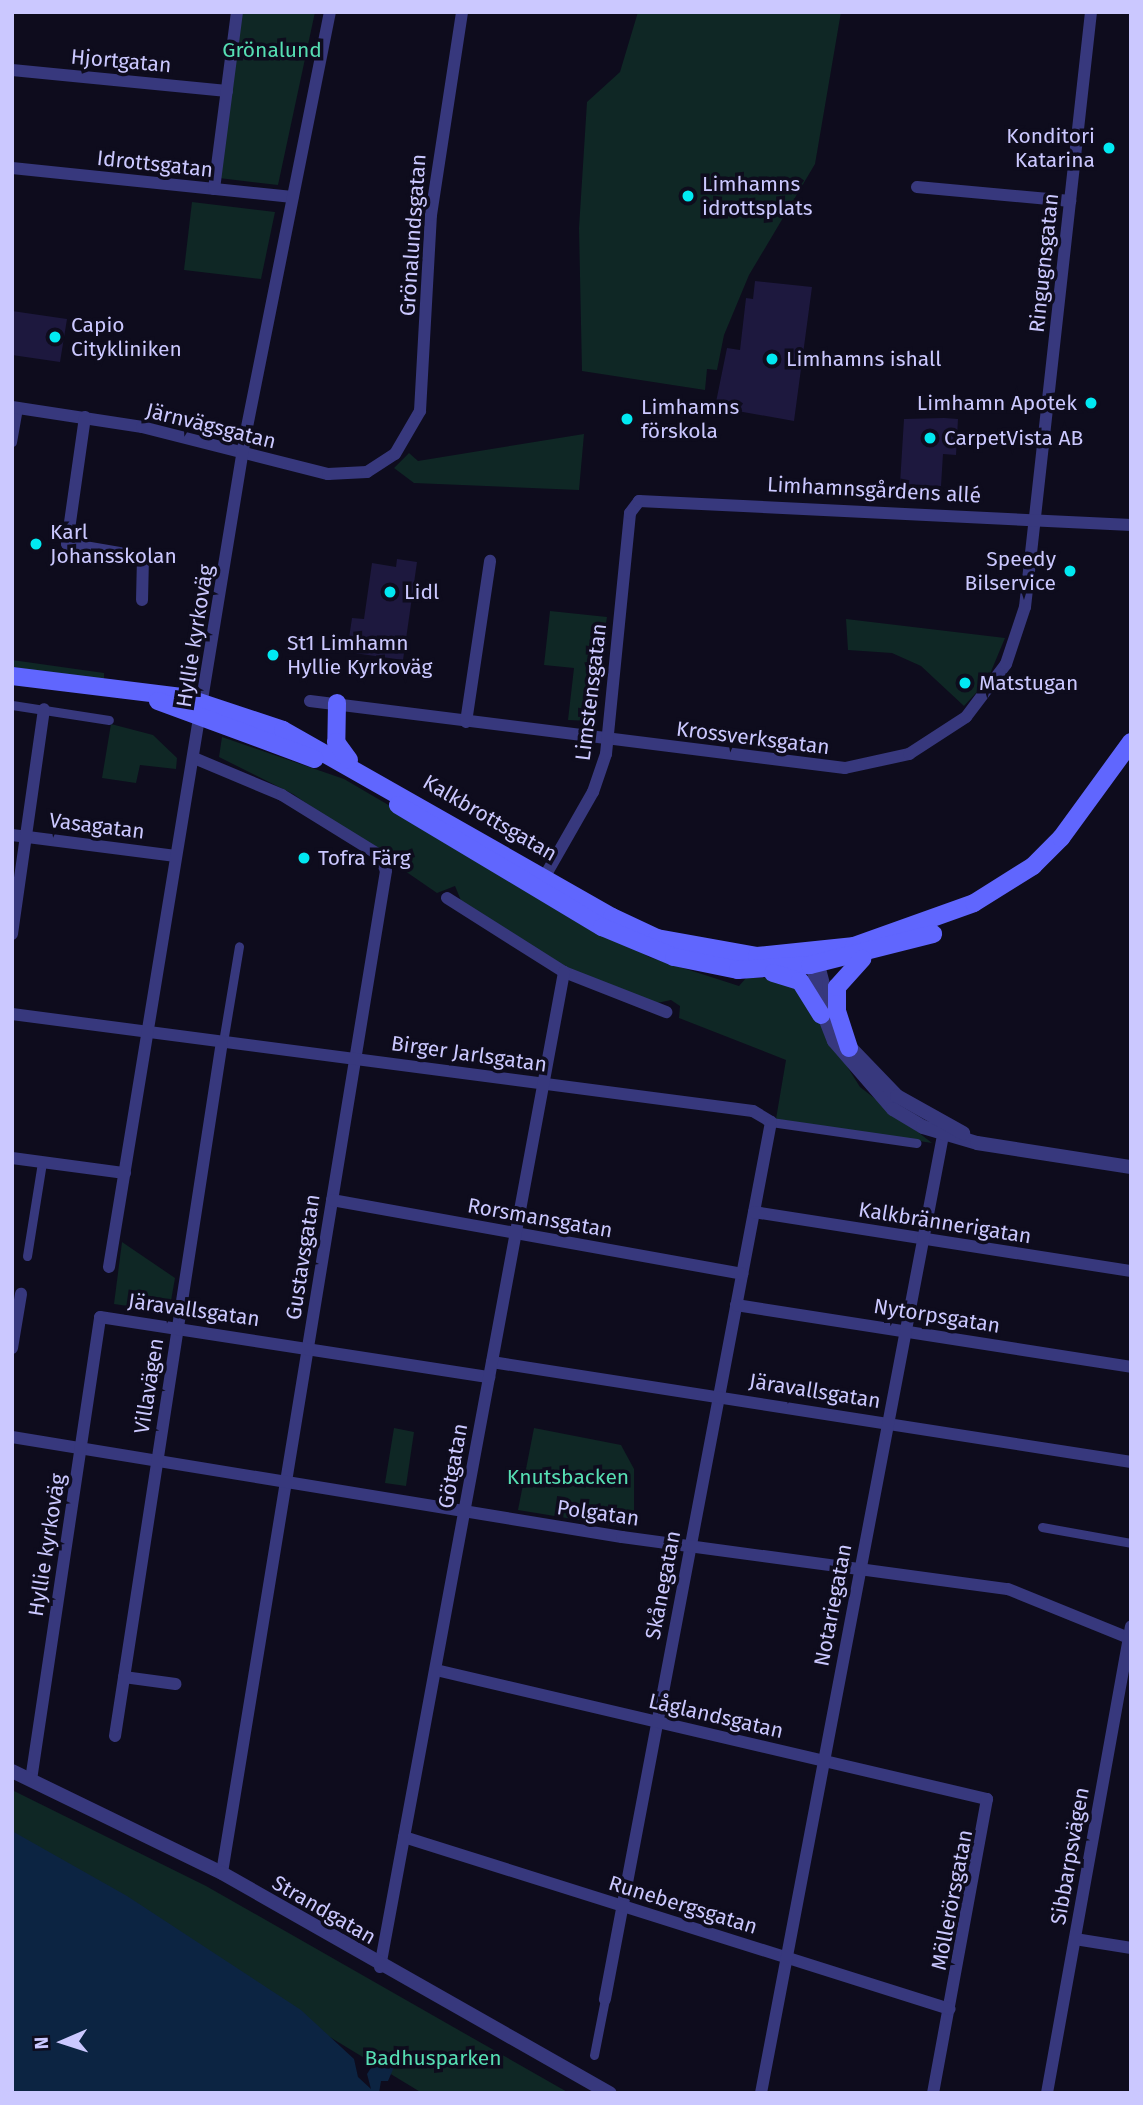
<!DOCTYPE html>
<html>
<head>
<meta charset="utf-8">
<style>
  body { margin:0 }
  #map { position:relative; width:1143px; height:2105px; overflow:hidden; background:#0e0c1d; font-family:"Fira Sans",sans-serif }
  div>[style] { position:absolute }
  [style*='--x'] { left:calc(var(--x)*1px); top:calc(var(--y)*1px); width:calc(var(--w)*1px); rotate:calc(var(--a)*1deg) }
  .green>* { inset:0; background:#0f2725 }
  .water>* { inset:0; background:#0c2442 }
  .building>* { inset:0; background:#1d183e }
  .pedestrian>* { height:9px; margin:-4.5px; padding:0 4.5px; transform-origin:4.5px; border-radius:4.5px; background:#37387d }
  .minor>* { height:12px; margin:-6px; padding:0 6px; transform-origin:6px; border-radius:6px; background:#37387d }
  .tertiary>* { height:14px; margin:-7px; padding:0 7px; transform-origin:7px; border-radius:7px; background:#37387d }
  .secondary>* { height:18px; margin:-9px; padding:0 9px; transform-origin:9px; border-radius:9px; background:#6066fe }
  .dots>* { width:19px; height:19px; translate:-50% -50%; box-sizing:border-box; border:4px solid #0e0c1d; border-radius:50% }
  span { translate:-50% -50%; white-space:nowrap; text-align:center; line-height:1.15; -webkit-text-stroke:7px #0e0c1d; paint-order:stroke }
  .park-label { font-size:21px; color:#56deb3 }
  .street-label { font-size:21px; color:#cbc8ff }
  .poi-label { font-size:21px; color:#cbc8ff }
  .right { translate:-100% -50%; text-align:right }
  .left { translate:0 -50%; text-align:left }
  .frame { position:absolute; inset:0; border:14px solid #cbc8ff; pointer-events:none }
  .north { position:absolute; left:28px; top:2007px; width:70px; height:70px; -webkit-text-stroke:5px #0e0c1d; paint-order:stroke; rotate:267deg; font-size:19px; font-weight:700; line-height:28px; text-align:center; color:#cbc8ff }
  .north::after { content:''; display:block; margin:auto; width:24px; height:32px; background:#cbc8ff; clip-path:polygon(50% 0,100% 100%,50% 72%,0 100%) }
</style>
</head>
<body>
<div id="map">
  <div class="green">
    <i style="clip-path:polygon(242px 12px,315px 12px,278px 185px,219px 178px)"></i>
    <i style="clip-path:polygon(638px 12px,841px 12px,815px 164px,749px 275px,724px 335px,717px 370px,707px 369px,705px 390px,582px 371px,579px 228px,587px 102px,620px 72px)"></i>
    <i style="clip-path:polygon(192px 202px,275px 212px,261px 279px,184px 270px)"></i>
    <i style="clip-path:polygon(584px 434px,579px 490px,414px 483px,394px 468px,409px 453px,418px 461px)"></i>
    <i style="clip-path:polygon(550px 611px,607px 617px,591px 721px,568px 720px,574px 668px,544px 665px)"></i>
    <i style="clip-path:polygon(846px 619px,1005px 638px,987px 681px,964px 706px,921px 666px,892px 653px,848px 650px)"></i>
    <i style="clip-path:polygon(12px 660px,104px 673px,104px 680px,12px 667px)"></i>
    <i style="clip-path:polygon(111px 724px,153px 735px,177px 758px,176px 769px,140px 765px,136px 783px,102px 778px)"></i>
    <i style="clip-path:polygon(222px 737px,344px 779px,649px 957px,739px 986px,746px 978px,779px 978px,796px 985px,860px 1087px,932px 1143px,776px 1119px,786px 1060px,679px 1018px,680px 1006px,671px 1000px,657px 1003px,559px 965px,462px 903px,455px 886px,437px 893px,293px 794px,219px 757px)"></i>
    <i style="clip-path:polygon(122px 1242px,175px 1278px,169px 1312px,114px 1304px)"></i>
    <i style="clip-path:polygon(394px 1428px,414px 1432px,406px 1486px,385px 1483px)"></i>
    <i style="clip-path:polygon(534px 1428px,621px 1445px,634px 1469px,634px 1529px,518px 1510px)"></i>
    <i style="clip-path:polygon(12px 1790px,206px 1886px,569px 2093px,422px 2093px,12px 1844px)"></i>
  </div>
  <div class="water">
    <i style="clip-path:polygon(12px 1831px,127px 1896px,301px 2010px,354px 2059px,358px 2077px,371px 2089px,367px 2074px,378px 2057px,394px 2067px,388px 2081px,381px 2081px,379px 2093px,12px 2093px)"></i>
  </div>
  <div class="building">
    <i style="clip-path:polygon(755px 281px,812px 287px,794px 421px,715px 407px,727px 348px,740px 350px,746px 298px,753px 299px)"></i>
    <i style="clip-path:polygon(12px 311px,67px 319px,60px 362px,12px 355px)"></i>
    <i style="clip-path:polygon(944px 418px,958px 419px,956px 455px,943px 454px,941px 486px,900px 484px,904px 419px)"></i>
    <i style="clip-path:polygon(397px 559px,417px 562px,403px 660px,347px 652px,352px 618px,364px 619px,372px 563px,396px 567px)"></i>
  </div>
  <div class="pedestrian">
    <i style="--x:12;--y:442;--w:36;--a:-80"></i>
    <i style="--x:12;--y:705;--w:98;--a:8.8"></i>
    <i style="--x:223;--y:1042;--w:97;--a:-80.5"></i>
    <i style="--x:771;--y:1122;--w:147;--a:8.2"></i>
    <i style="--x:27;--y:1256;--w:95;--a:-80.9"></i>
    <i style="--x:1042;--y:1527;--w:90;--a:10.2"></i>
    <i style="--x:594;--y:2055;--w:57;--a:-78.9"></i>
  </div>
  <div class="minor">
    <i style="--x:12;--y:70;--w:216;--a:5.6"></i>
    <i style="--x:12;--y:168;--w:282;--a:5.9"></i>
    <i style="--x:917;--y:187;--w:154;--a:5.2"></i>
    <i style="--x:214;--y:189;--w:178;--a:-82.6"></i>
    <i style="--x:12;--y:407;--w:132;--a:8.7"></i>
    <i style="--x:142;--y:427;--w:192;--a:14.2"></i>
    <i style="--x:328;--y:474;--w:39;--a:-3"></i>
    <i style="--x:367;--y:472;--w:33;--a:-33"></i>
    <i style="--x:395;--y:454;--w:50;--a:-59.8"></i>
    <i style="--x:420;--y:411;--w:196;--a:-86.8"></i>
    <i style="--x:431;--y:215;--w:205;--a:-81.3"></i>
    <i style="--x:85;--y:417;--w:128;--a:98.1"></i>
    <i style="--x:67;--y:544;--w:77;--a:9.7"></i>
    <i style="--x:143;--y:557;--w:43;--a:91.3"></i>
    <i style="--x:310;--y:701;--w:539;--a:7.14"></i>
    <i style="--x:845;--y:768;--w:66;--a:-12.3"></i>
    <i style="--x:909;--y:754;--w:68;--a:-33"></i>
    <i style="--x:966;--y:717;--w:66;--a:-53"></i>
    <i style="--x:1006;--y:664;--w:60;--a:-71.6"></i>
    <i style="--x:1025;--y:607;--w:599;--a:-83.67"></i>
    <i style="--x:466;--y:722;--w:163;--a:-81.5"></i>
    <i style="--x:194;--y:758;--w:95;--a:22.8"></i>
    <i style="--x:282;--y:795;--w:114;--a:31.7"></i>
    <i style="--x:379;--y:855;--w:17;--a:66"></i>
    <i style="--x:386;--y:871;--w:1015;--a:99.3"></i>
    <i style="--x:12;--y:835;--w:165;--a:7.3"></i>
    <i style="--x:545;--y:876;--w:97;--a:-60.3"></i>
    <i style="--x:593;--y:792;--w:40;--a:-71.1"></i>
    <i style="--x:606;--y:754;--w:242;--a:-84.3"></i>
    <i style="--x:630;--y:513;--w:15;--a:-53"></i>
    <i style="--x:639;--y:501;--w:493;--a:2.8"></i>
    <i style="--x:447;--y:898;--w:138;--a:32.3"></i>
    <i style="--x:564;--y:972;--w:110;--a:21.4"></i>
    <i style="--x:12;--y:934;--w:227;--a:-81.9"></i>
    <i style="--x:12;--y:1014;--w:747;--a:7.46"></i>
    <i style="--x:753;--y:1111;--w:21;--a:31"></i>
    <i style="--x:771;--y:1122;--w:893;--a:100.72"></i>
    <i style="--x:12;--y:1158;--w:114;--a:7.6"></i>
    <i style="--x:332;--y:1200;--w:417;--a:10.2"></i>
    <i style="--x:754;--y:1212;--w:382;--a:8.9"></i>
    <i style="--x:109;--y:1267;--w:841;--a:-80.69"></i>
    <i style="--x:245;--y:437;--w:433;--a:-78.7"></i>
    <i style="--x:736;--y:1305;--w:400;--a:8.9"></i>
    <i style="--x:12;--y:1348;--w:55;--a:-80.5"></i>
    <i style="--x:492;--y:1362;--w:647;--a:8.89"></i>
    <i style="--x:12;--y:1437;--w:618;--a:9.31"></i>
    <i style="--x:622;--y:1537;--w:389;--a:7.7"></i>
    <i style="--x:1008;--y:1589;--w:133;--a:22.1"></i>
    <i style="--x:436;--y:1670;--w:566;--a:13.18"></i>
    <i style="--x:987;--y:1799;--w:299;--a:100.4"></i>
    <i style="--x:124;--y:1677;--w:52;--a:7.7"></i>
    <i style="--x:115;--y:1736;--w:702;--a:-81.24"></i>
    <i style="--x:31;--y:1780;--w:468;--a:-81.5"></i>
    <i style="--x:100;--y:1317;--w:394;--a:8.8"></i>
    <i style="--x:404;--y:1837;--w:572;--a:17.49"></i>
    <i style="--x:1075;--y:1939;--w:57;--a:9.1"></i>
    <i style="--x:380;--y:1967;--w:1012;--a:-79.52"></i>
    <i style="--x:761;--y:2093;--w:985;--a:-79.24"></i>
    <i style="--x:1047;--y:2093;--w:474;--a:-79.8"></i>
  </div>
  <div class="tertiary">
    <i style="--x:815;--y:954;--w:66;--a:75.1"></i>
    <i style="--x:813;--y:957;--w:38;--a:85"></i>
    <i style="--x:816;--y:995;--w:49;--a:68.6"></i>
    <i style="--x:834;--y:1041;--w:90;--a:49.1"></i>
    <i style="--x:893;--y:1109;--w:35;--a:31"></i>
    <i style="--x:923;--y:1127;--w:56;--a:16.5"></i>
    <i style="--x:977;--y:1143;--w:156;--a:8.9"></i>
    <i style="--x:845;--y:1042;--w:75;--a:46.1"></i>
    <i style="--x:897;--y:1096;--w:76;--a:29.3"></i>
    <i style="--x:12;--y:1771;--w:233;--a:25.9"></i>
    <i style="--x:222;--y:1873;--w:446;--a:29.6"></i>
  </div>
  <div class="secondary">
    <i style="--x:12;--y:676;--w:173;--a:7"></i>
    <i style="--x:184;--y:697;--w:104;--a:18.4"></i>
    <i style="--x:283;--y:730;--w:378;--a:29.6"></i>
    <i style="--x:612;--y:917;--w:50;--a:25"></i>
    <i style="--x:657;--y:938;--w:102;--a:10.2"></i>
    <i style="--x:757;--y:956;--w:98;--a:-5.9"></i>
    <i style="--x:854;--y:946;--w:127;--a:-19.7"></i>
    <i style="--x:974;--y:903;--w:70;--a:-32.1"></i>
    <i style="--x:1033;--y:866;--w:40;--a:-45"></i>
    <i style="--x:1061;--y:838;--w:119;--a:-53.9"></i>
    <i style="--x:158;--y:701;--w:167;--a:20.3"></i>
    <i style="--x:337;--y:703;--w:39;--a:91"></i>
    <i style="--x:336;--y:742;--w:22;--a:54"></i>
    <i style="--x:398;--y:805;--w:238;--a:30.9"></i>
    <i style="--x:602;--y:927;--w:78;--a:22.6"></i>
    <i style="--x:674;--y:957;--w:65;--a:11.5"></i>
    <i style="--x:738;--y:970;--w:72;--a:-4"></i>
    <i style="--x:810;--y:965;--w:127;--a:-14.1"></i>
    <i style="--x:773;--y:973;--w:28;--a:17"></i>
    <i style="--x:800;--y:981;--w:40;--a:58"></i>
    <i style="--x:849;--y:1048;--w:38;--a:-108"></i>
    <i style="--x:837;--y:1012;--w:25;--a:-90"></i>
    <i style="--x:837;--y:987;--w:38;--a:-48"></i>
  </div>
  <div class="dots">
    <i style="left:1109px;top:148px;background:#01e9f2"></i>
    <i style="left:688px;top:196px;background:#01e9f2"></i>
    <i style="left:55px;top:337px;background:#01e9f2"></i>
    <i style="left:772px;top:359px;background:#01e9f2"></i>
    <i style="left:1091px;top:403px;background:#01e9f2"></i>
    <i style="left:627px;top:419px;background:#01e9f2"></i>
    <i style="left:930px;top:438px;background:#01e9f2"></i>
    <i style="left:36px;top:544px;background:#01e9f2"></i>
    <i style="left:1070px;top:571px;background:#01e9f2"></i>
    <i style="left:390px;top:592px;background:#01e9f2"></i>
    <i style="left:273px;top:655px;background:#01e9f2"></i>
    <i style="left:965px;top:683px;background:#01e9f2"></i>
    <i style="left:304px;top:858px;background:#01e9f2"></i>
  </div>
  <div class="park-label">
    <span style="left:272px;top:50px">Grönalund</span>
    <span style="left:568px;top:1477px">Knutsbacken</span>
    <span style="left:433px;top:2058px">Badhusparken</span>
  </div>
  <div class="street-label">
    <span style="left:121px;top:61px;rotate:5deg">Hjortgatan</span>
    <span style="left:155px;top:164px;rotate:6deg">Idrottsgatan</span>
    <span style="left:413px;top:235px;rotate:-86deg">Grönalundsgatan</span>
    <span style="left:1044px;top:263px;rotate:-84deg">Ringugnsgatan</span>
    <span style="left:211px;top:426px;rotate:14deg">Järnvägsgatan</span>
    <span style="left:874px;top:490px;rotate:3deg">Limhamnsgårdens allé</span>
    <span style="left:195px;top:636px;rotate:-81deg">Hyllie kyrkoväg</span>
    <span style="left:591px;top:692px;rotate:-83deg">Limstensgatan</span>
    <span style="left:753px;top:738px;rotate:7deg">Krossverksgatan</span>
    <span style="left:490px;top:818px;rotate:30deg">Kalkbrottsgatan</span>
    <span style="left:97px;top:826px;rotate:7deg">Vasagatan</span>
    <span style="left:469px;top:1054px;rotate:8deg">Birger Jarlsgatan</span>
    <span style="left:540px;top:1218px;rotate:10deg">Rorsmansgatan</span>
    <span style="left:945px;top:1223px;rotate:9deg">Kalkbrännerigatan</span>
    <span style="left:303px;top:1257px;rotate:-81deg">Gustavsgatan</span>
    <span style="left:194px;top:1310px;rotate:8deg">Järavallsgatan</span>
    <span style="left:937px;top:1316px;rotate:9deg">Nytorpsgatan</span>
    <span style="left:149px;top:1386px;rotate:-81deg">Villavägen</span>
    <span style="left:815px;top:1391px;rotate:9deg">Järavallsgatan</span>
    <span style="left:453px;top:1466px;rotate:-80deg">Götgatan</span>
    <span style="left:598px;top:1513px;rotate:8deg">Polgatan</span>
    <span style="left:47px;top:1545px;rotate:-81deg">Hyllie kyrkoväg</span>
    <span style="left:663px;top:1585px;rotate:-79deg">Skånegatan</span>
    <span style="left:833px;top:1605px;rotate:-79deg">Notariegatan</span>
    <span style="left:716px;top:1716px;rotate:13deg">Låglandsgatan</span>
    <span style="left:1070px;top:1856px;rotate:-80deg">Sibbarpsvägen</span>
    <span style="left:952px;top:1900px;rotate:-79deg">Möllerörsgatan</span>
    <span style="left:683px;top:1905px;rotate:17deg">Runebergsgatan</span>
    <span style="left:324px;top:1910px;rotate:30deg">Strandgatan</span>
  </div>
  <div class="poi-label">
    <span class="right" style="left:1095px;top:148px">Konditori<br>Katarina</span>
    <span class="left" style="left:702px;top:196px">Limhamns<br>idrottsplats</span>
    <span class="left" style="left:71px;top:337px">Capio<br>Citykliniken</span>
    <span class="left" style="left:786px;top:359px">Limhamns ishall</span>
    <span class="right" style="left:1077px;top:403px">Limhamn Apotek</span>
    <span class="left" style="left:641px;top:419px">Limhamns<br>förskola</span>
    <span class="left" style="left:944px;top:438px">CarpetVista AB</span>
    <span class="left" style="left:50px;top:544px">Karl<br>Johansskolan</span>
    <span class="right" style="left:1056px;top:571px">Speedy<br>Bilservice</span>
    <span class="left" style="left:404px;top:592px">Lidl</span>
    <span class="left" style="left:287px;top:655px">St1 Limhamn<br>Hyllie Kyrkoväg</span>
    <span class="left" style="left:979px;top:683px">Matstugan</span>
    <span class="left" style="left:318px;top:858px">Tofra Färg</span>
  </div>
  <div class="frame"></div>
  <div class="north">N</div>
</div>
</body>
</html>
